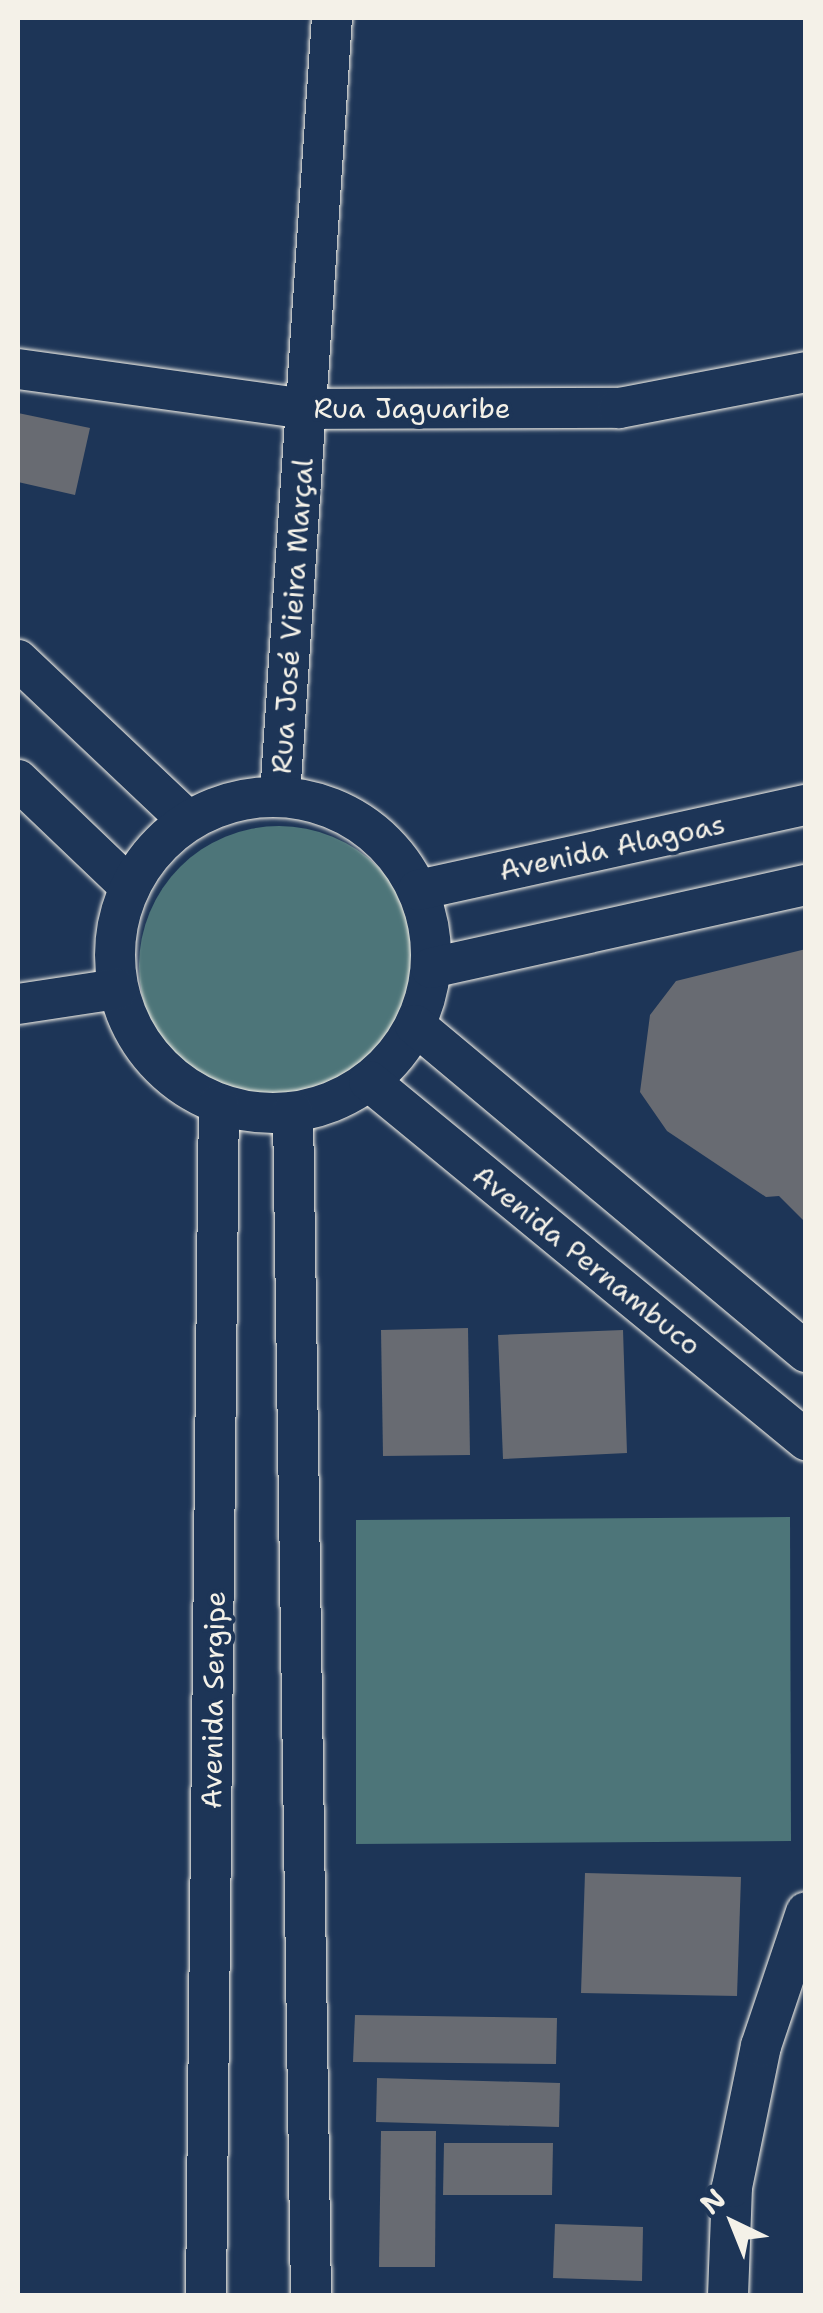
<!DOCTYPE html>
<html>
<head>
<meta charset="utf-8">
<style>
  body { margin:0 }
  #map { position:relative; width:823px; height:2313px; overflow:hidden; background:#1d3557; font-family:"Shantell Sans",sans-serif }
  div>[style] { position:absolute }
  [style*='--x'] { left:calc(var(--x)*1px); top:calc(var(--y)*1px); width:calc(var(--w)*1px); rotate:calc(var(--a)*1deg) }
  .green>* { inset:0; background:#4d7579 }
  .round { border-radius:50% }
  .building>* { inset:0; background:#686b72 }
  .roads { filter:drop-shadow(0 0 2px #f4f1e8) drop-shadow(0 0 2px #f4f1e8) }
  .minor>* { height:40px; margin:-20px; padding:0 20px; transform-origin:20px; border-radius:20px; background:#1d3557 }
  .minor>.ring { margin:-20px; padding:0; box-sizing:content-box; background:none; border:40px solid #1d3557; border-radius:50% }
  span { translate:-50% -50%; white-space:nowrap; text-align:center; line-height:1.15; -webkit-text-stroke:8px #1d3557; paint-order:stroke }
  .street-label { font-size:28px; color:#f4f1e8 }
  .frame { position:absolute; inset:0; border:20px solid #f4f1e8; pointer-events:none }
  .north { position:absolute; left:683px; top:2173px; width:100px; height:100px; -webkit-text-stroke:8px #1d3557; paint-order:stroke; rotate:317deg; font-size:28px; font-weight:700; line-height:40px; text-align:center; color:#f4f1e8 }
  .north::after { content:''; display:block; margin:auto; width:35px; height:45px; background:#f4f1e8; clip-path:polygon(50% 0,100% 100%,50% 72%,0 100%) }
</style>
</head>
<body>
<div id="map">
  <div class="green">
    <i class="round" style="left:139px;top:826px;width:280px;height:280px"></i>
    <i style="clip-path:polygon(790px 1517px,791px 1841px,356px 1844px,356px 1520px)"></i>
  </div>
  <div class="building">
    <i style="clip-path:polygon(18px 413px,90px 428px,75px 495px,18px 482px)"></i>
    <i style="clip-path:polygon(806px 949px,806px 1223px,779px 1196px,766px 1197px,667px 1131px,640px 1092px,650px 1015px,676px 981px)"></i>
    <i style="clip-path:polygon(468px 1328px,470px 1455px,383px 1456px,381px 1330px)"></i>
    <i style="clip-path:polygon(623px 1330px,627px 1453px,503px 1459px,498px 1335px)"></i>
    <i style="clip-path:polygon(585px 1873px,741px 1877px,737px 1996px,581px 1993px)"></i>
    <i style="clip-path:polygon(355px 2015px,557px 2018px,556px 2064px,353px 2062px)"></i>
    <i style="clip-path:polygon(377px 2078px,560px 2083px,559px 2127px,376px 2122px)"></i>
    <i style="clip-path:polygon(381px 2131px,436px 2131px,435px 2267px,379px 2267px)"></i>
    <i style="clip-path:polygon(444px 2143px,553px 2143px,552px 2195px,443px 2195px)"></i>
    <i style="clip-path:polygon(555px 2224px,643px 2227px,642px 2281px,553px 2278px)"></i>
  </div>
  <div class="roads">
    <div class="minor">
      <i style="--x:18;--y:369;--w:291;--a:7.9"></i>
      <i style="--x:306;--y:409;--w:313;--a:-0.2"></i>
      <i style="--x:619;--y:408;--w:190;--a:-10.9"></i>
      <i style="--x:18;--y:660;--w:234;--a:43.4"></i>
      <i style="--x:18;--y:780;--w:155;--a:43.7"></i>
      <i style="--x:280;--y:796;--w:780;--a:-86.18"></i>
      <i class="ring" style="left:115px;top:797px;width:276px;height:276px"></i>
      <i style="--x:418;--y:890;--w:397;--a:-12.4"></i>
      <i style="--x:431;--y:968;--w:384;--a:-12.5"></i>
      <i style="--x:18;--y:1004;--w:100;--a:-8.6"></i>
      <i style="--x:415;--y:1025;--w:510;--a:39.91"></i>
      <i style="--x:369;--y:1081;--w:566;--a:39.4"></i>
      <i style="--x:293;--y:1112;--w:1184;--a:89.13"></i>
      <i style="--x:206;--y:2296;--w:1192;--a:-89.38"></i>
      <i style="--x:728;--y:2296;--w:109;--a:-87.9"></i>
      <i style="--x:732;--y:2187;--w:144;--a:-78.4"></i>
      <i style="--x:761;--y:2046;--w:141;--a:-71.4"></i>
    </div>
  </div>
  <div class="street-label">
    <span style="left:412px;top:408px">Rua Jaguaribe</span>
    <span style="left:292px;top:616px;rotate:-86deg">Rua José Vieira Marçal</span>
    <span style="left:612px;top:847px;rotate:-12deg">Avenida Alagoas</span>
    <span style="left:587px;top:1260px;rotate:39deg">Avenida Pernambuco</span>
    <span style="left:213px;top:1700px;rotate:-89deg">Avenida Sergipe</span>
  </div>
  <div class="frame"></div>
  <div class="north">N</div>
</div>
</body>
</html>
